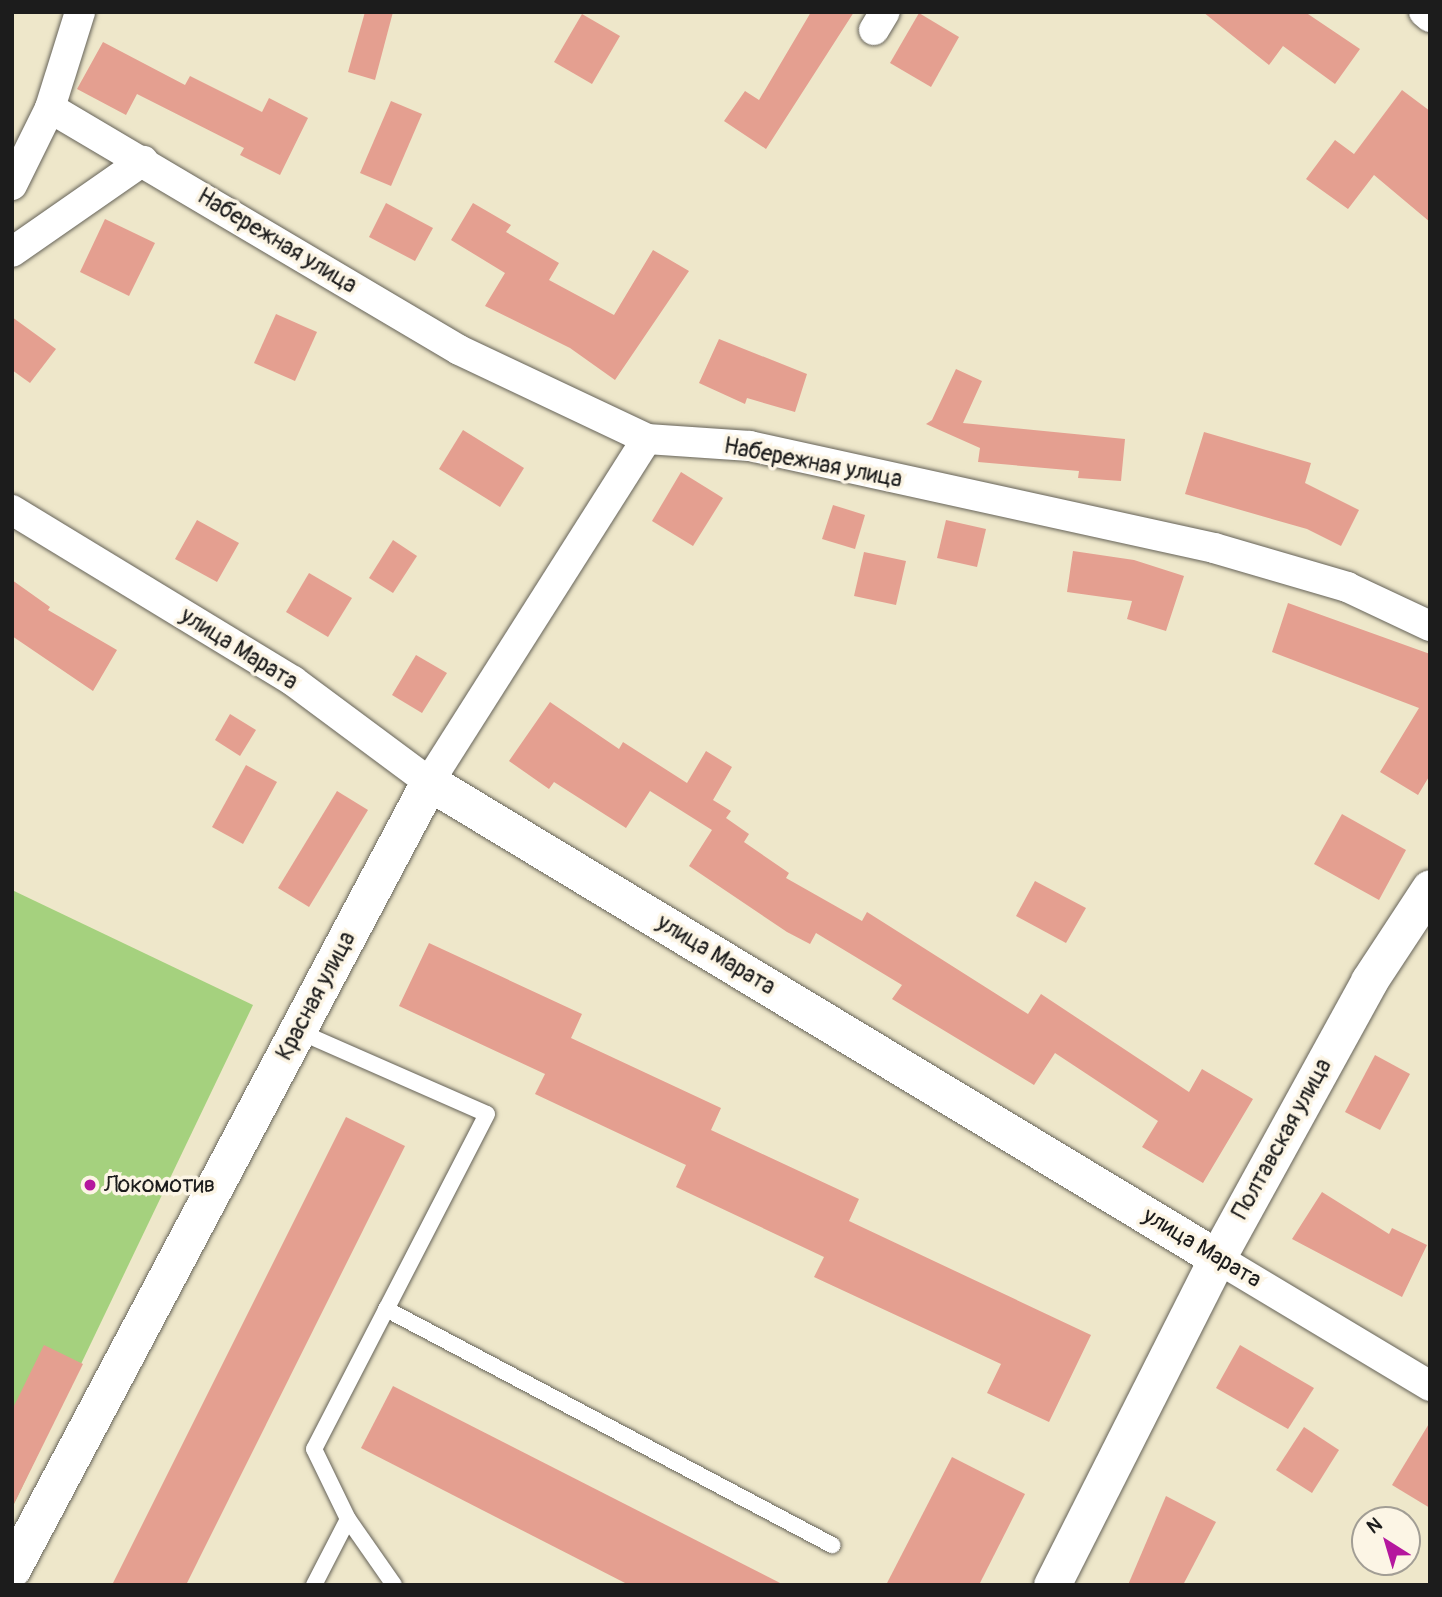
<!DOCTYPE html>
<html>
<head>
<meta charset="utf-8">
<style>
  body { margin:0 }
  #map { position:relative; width:1442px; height:1597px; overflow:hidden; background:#eee7ca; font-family:Pangolin,sans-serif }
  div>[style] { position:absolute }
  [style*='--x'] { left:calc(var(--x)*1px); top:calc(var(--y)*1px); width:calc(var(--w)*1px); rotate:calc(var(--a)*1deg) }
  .green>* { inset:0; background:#a5d17e }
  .building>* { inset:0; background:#e49f90 }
  .roads { filter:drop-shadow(0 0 2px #666359) drop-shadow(0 0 2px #666359) }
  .service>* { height:16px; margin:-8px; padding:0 8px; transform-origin:8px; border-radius:8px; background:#fff }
  .minor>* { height:30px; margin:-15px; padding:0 15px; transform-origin:15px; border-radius:15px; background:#fff }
  .tertiary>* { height:37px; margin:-18.5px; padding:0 18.5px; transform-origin:18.5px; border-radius:18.5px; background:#fff }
  .dots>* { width:19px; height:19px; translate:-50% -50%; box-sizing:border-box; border:4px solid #fcf5e5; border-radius:50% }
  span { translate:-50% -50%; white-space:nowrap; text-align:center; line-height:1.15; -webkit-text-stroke:7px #fcf5e5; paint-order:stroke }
  .street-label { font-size:23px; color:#1c1c1c }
  .poi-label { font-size:23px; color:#1c1c1c }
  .left { translate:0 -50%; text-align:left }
  .frame { position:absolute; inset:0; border:14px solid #1c1c1c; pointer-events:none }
  .north { position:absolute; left:1351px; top:1506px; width:70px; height:70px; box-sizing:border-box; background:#fcf5e5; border:2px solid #a29e95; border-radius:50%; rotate:323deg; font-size:19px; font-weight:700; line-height:28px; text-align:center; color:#1c1c1c }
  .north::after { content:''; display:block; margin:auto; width:24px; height:32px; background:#b5179e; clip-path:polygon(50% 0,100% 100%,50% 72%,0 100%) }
</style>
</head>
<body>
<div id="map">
  <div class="green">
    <i style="clip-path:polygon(12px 890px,253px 1005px,12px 1508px)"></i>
  </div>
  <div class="building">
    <i style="clip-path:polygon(365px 12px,393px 12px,375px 80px,348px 72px)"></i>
    <i style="clip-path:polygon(811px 12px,854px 12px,766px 149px,724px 121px,745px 91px,759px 100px)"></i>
    <i style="clip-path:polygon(1203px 12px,1305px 12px,1360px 49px,1335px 84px,1283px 46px,1269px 65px)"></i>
    <i style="clip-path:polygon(919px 13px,959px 37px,931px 87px,890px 63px)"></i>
    <i style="clip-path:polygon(582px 14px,620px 36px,592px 84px,554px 62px)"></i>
    <i style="clip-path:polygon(103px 42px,185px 85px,190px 76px,262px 112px,269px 98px,308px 118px,280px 175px,240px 155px,244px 148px,137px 94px,126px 115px,77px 89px)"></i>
    <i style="clip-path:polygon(1402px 90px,1430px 111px,1430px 222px,1374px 175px,1348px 209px,1306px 179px,1335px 140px,1354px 154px)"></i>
    <i style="clip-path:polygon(391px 101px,422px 114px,391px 186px,360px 173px)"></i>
    <i style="clip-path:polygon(386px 203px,433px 228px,415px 261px,369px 237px)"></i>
    <i style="clip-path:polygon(473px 203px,511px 225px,506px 232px,559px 263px,549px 280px,614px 315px,653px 250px,689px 271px,615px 380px,570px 348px,485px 306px,505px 273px,451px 240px)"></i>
    <i style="clip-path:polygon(105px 219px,155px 243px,129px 296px,80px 272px)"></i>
    <i style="clip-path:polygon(276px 314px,317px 332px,295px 381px,254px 363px)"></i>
    <i style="clip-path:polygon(12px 317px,56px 349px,30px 383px,12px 370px)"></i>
    <i style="clip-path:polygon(719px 339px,807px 374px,795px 412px,747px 398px,745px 404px,699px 383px)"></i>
    <i style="clip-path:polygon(956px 369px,982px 381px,963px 423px,1125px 439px,1121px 481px,1078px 478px,1079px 471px,978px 462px,980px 448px,926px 424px,932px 420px)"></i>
    <i style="clip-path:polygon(463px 430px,524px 468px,500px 507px,439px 469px)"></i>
    <i style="clip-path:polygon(1204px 432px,1311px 463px,1305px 483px,1359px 510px,1341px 546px,1307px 529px,1185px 494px)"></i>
    <i style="clip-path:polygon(681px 472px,723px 498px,693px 546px,652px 521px)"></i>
    <i style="clip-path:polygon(833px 505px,865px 515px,855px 549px,822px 539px)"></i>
    <i style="clip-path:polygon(197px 520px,239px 543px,217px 582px,175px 559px)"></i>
    <i style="clip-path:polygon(946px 520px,986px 529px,977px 567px,937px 558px)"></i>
    <i style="clip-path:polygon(393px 540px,417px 556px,393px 593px,369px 578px)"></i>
    <i style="clip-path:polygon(1073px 551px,1134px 560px,1184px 576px,1166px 631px,1127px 619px,1132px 601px,1067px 592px)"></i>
    <i style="clip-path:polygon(864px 552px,906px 561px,896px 605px,854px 596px)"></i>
    <i style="clip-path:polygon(309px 573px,352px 598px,328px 637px,286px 612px)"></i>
    <i style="clip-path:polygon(12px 580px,50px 607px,48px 610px,117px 650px,93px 691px,12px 636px)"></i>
    <i style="clip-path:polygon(1288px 603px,1430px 654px,1430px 775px,1418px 795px,1380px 772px,1419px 708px,1272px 652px)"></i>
    <i style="clip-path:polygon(416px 655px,447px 673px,422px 713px,392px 695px)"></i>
    <i style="clip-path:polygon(550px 702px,619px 749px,623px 742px,687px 783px,706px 751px,732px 767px,713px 800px,731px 811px,726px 818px,749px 834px,744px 842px,789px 873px,786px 878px,862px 921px,867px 912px,1028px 1014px,1041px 994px,1189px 1092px,1202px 1069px,1253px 1099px,1203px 1183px,1142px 1147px,1158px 1121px,1055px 1053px,1034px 1085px,892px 999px,902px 985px,816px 933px,810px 944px,787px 932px,689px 866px,712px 830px,650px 791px,626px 828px,554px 782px,549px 789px,509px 761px)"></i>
    <i style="clip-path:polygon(230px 714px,256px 730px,240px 756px,215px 740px)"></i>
    <i style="clip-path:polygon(246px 765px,277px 782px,243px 844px,212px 827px)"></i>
    <i style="clip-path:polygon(337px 791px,368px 810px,309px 907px,278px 888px)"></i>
    <i style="clip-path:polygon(1342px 814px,1406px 850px,1379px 900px,1314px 864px)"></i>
    <i style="clip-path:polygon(1035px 881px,1086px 908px,1066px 943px,1016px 916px)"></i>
    <i style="clip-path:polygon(429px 943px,582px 1014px,571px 1038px,721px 1108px,711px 1130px,859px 1199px,849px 1221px,1091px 1335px,1049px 1422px,987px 1393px,1001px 1364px,814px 1277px,824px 1257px,676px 1187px,686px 1165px,535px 1094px,545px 1074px,399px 1006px)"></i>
    <i style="clip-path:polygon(1375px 1055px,1410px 1074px,1380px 1130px,1345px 1112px)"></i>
    <i style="clip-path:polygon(346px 1117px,405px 1146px,186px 1585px,112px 1585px)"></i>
    <i style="clip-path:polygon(1322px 1192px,1389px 1234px,1392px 1228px,1427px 1245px,1402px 1297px,1292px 1239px)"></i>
    <i style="clip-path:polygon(44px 1345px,83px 1364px,12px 1508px,12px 1410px)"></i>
    <i style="clip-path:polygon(1240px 1345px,1314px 1388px,1288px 1429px,1216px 1388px)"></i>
    <i style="clip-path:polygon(393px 1386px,784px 1585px,629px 1585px,361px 1448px)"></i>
    <i style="clip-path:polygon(1430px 1422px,1430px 1508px,1392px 1485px)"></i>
    <i style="clip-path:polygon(1304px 1427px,1339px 1450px,1312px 1493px,1276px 1470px)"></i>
    <i style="clip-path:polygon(952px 1457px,1025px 1494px,979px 1585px,886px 1585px)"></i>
    <i style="clip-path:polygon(1166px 1496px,1216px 1522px,1183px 1585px,1128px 1585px)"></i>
  </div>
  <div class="roads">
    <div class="service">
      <i style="--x:298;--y:1031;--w:206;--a:23.7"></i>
      <i style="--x:487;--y:1114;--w:377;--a:117.3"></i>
      <i style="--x:314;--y:1449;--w:78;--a:64.1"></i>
      <i style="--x:386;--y:1309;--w:505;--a:27.89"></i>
      <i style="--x:314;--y:1585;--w:74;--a:-62.7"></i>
      <i style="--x:348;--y:1519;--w:80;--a:55.1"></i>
    </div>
    <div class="minor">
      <i style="--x:1424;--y:12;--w:8;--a:40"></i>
      <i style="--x:874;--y:30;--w:21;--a:-59"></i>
      <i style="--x:50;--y:108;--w:475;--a:30.6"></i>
      <i style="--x:459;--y:350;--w:208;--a:25.3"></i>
      <i style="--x:647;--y:439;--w:103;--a:3.9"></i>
      <i style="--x:750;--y:446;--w:475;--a:12.4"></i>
      <i style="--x:1214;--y:548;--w:139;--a:16.3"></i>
      <i style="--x:1347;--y:587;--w:92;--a:25.2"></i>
      <i style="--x:12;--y:185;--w:86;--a:-63.7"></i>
      <i style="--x:50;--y:108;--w:101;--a:-72.6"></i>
      <i style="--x:12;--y:252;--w:160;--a:-34.8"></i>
      <i style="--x:12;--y:510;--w:329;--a:31.3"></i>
      <i style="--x:293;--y:681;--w:169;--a:36.6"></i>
      <i style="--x:429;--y:782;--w:406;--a:-57.6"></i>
      <i style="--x:1217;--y:1258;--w:249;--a:31"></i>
    </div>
    <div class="tertiary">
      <i style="--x:12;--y:1569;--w:891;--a:-62.08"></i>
      <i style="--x:429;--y:782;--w:921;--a:31.13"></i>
      <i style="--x:1052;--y:1585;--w:366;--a:-63.2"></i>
      <i style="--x:1217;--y:1258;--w:316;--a:-61.2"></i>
      <i style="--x:1369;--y:981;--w:111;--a:-56.7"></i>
    </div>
  </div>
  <div class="dots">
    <i style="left:90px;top:1185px;background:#b5179e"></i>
  </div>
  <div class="street-label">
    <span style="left:277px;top:241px;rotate:31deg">Набережная улица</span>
    <span style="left:813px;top:463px;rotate:11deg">Набережная улица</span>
    <span style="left:239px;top:649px;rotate:32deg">улица Марата</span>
    <span style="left:716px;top:955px;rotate:31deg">улица Марата</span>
    <span style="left:316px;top:996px;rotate:-62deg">Красная улица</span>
    <span style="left:1282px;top:1139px;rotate:-61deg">Полтавская улица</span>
    <span style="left:1202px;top:1248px;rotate:31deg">улица Марата</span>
  </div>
  <div class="poi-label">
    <span class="left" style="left:104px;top:1185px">Локомотив</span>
  </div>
  <div class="frame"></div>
  <div class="north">N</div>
</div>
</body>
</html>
